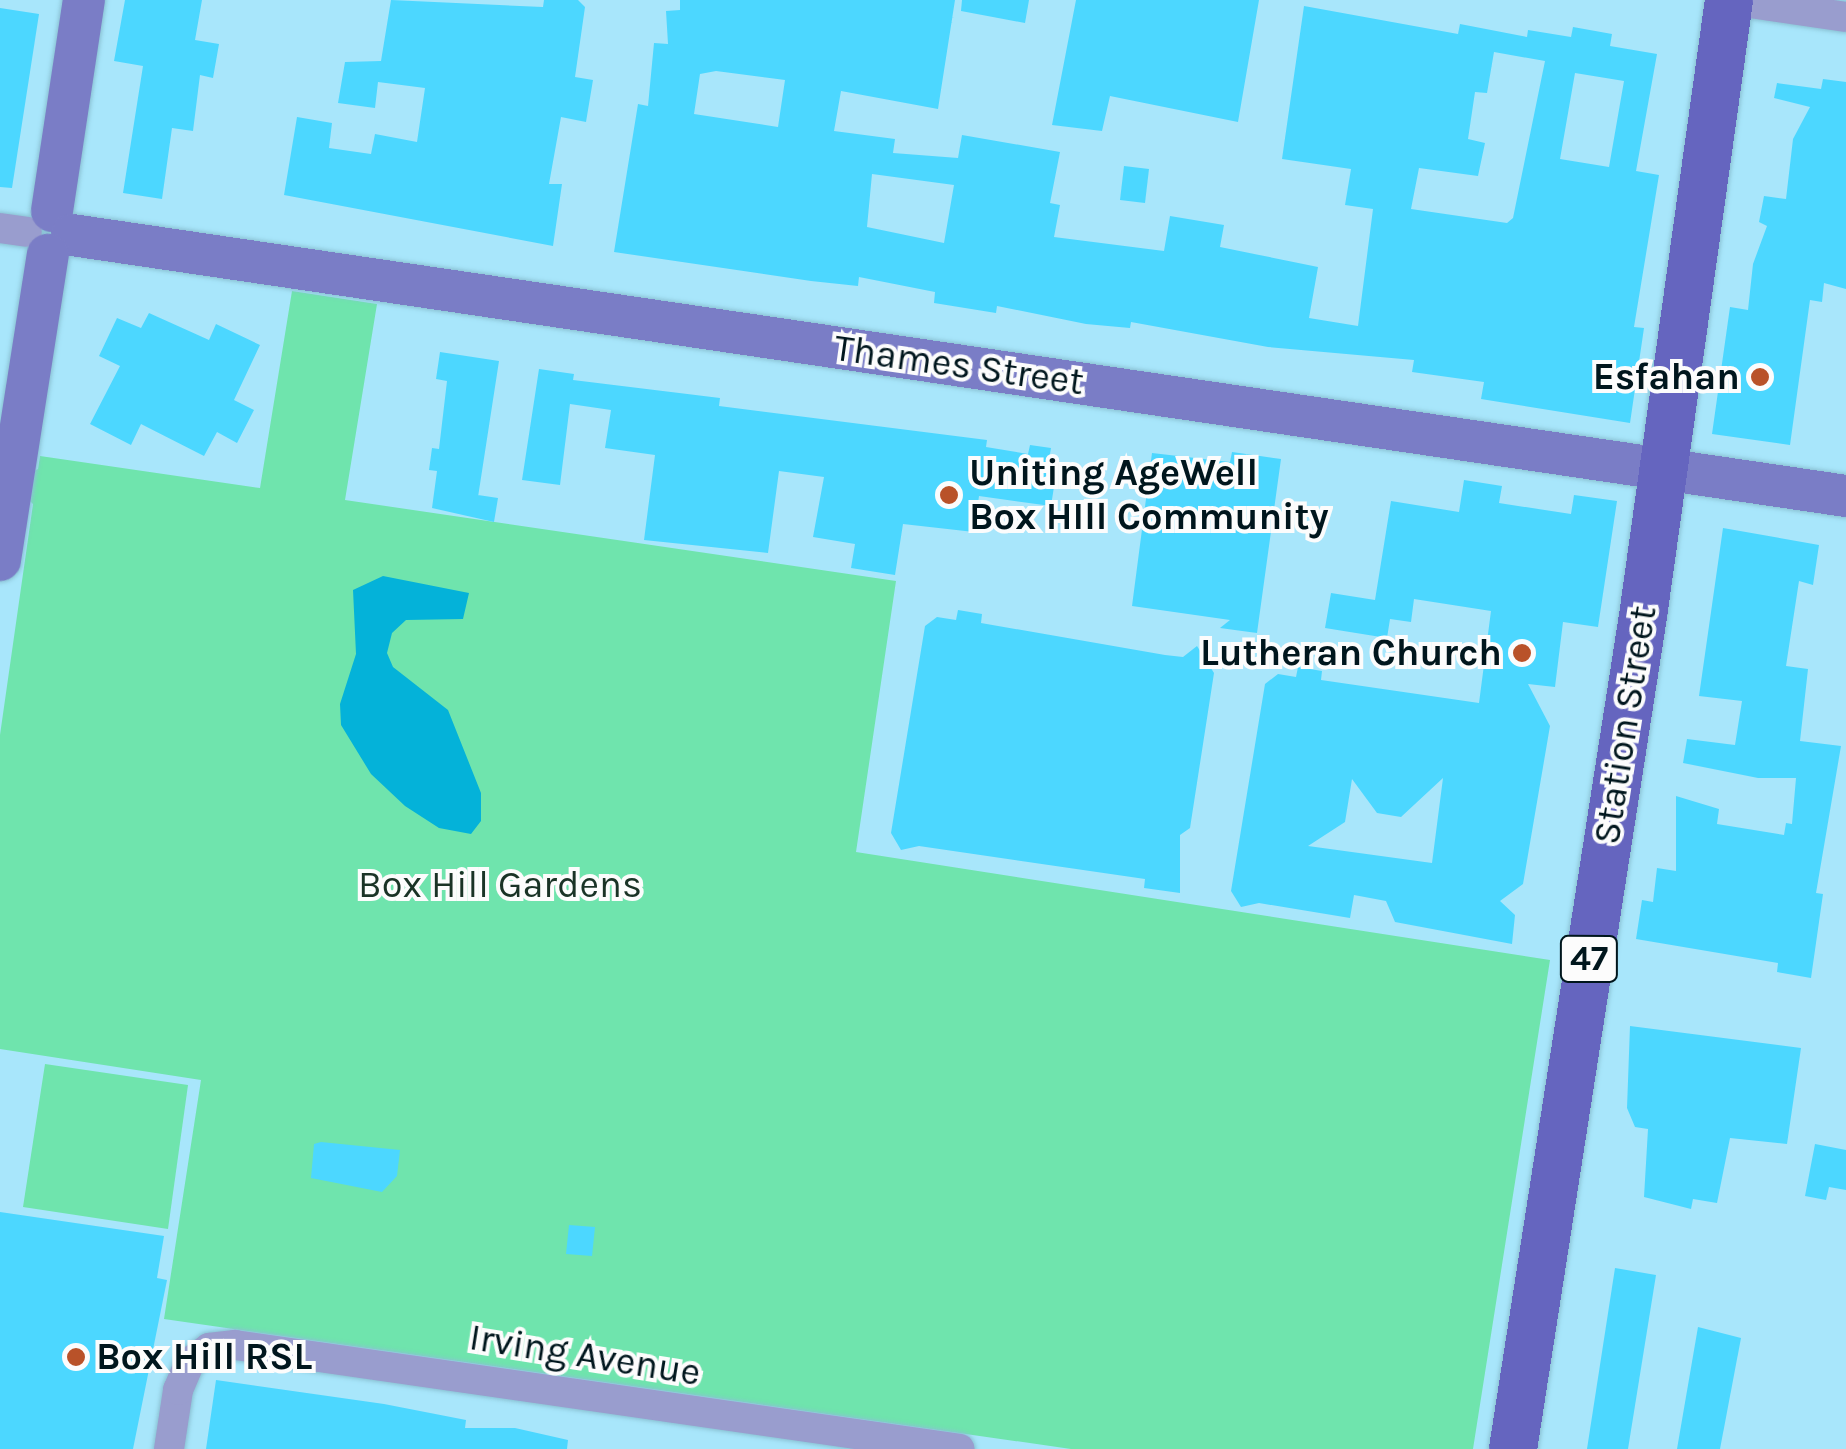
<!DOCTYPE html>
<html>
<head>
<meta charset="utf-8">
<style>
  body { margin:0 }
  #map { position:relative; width:1846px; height:1449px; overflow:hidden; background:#a8e6fb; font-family:Karla,sans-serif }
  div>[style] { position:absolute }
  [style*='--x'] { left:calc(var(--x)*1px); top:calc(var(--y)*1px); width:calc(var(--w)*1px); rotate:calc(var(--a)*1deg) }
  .green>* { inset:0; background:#6fe4ad }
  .water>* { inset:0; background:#04b2d9 }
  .building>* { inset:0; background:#4cd7ff }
  .roads { filter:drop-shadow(0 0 2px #8ac1d3) drop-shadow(0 0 2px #8ac1d3) }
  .street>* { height:30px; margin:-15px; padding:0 15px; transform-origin:15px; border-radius:15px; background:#999dce }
  .secondary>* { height:42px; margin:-21px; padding:0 21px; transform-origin:21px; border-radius:21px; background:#7a7dc6 }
  .primary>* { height:48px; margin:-24px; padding:0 24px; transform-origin:24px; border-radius:24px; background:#6565bf }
  .dots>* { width:28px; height:28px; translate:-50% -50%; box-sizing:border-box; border:5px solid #fcfcfc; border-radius:50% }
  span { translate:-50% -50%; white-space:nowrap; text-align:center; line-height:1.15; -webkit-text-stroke:8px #fcfcfc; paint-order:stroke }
  .shield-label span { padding:2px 8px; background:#fcfcfc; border:2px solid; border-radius:8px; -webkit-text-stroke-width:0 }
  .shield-label { font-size:35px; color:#00161d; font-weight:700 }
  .street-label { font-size:38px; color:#00161d }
  .poi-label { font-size:38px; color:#00161d; font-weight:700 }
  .right { translate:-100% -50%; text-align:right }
  .left { translate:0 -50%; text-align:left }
  .park-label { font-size:38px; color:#1a3326 }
</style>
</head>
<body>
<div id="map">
  <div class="green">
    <i style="clip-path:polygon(292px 291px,377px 304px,345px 500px,896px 581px,856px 852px,1550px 960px,1473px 1449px,1071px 1449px,164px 1319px,201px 1080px,0 1049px,0 735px,33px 504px,23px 494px,26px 475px,38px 469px,40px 456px,260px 488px)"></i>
    <i style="clip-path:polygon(45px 1064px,188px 1085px,168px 1229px,23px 1207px)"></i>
  </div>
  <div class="water">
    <i style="clip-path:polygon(383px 576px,469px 593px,463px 619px,406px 620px,392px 633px,387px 653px,393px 667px,448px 710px,481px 793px,481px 821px,471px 834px,439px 828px,405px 806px,371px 774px,341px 725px,340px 704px,356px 654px,353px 590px)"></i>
  </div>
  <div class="building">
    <i style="clip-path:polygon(125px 0,202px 0,195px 40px,219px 44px,213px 78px,200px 75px,193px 131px,172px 128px,162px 199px,123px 193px,143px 66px,114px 61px)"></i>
    <i style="clip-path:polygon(391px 0,543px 7px,544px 0,578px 0,585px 7px,575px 77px,593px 80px,586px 122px,561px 117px,549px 184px,562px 184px,553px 246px,284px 195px,297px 117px,332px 123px,329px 148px,371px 154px,375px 134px,417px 142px,425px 88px,378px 82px,375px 108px,338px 103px,345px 62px,381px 61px)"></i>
    <i style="clip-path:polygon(evenodd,680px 0,955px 0,938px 109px,841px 91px,834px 131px,895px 139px,893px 153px,958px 158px,962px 135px,1060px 152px,1050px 203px,1060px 205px,1054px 237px,1164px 251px,1170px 216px,1224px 225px,1220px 247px,1318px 267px,1309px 318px,1358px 326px,1373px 209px,1345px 205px,1351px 169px,1282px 159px,1304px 6px,1458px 34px,1460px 24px,1527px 37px,1528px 30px,1571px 37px,1573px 27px,1612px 34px,1610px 46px,1657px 54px,1636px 171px,1659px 175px,1634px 327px,1644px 328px,1630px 423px,1481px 399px,1484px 382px,1412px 372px,1414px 360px,1268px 347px,1131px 322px,1130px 328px,1086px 324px,997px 306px,996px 313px,934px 303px,935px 292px,859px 277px,858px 286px,811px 281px,614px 252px,638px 104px,648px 106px,654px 43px,668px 44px,666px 11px,680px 10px,680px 0,1494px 52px,1545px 61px,1513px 218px,1507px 223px,1411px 209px,1419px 168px,1478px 176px,1485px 143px,1468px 139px,1475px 92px,1487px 93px,1494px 52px,680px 0,716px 71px,785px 80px,778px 127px,694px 114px,700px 74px,716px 71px,680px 0,1575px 73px,1624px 81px,1609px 167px,1560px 159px,1575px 73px,680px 0,872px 174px,954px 185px,944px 243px,867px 227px,872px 174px)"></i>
    <i style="clip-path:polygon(962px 0,1029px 0,1025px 23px,961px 11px)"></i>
    <i style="clip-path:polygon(1076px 0,1259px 0,1238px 122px,1110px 96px,1102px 131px,1052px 125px)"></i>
    <i style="clip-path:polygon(0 8px,39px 14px,12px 188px,0 187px)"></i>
    <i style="clip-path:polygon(1823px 79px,1846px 82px,1846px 289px,1824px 283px,1822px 302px,1810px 300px,1790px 445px,1712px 434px,1730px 307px,1748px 310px,1753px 264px,1767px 226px,1759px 222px,1764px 196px,1786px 199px,1793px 139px,1810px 107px,1774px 98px,1777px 83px,1821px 89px)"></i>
    <i style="clip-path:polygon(1124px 166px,1149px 169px,1145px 203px,1120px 200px)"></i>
    <i style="clip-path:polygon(149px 313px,209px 340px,216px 324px,260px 345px,234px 400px,254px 410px,237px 443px,217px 432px,204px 456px,141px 424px,131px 445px,90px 424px,120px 366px,99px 356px,117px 318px,141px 328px)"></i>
    <i style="clip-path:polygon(440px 352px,499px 361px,476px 510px,478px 495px,498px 498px,494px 522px,432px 508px,437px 471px,429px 470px,432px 448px,439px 449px,447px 381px,436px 379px)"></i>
    <i style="clip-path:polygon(539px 369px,574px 374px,573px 380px,720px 398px,719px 406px,987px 440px,986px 447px,1028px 454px,1030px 445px,1051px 448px,1049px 460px,1058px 461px,1051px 506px,979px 496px,974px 532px,903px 524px,895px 575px,851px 568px,855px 544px,813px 537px,824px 477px,779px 471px,768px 553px,644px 540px,655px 455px,605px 448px,611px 410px,570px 404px,560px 485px,522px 480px)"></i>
    <i style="clip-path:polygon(1232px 452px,1281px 459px,1257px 633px,1220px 628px,1230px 620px,1132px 606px,1152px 453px,1230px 462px)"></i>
    <i style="clip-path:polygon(evenodd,1464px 480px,1502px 486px,1499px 503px,1571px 514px,1574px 495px,1617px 501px,1598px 627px,1563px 622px,1555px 687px,1528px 684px,1550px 726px,1523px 884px,1500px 901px,1515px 915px,1512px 944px,1395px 922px,1386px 901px,1354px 895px,1350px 918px,1259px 903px,1241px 907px,1231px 891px,1265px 684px,1278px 674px,1296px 677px,1298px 667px,1322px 671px,1321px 680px,1479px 703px,1491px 611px,1414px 599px,1411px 622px,1390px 619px,1387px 638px,1325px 628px,1331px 593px,1375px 600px,1391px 501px,1459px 512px,1464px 480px,1443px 778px,1432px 863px,1308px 846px,1345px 822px,1352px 779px,1377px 813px,1401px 817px,1443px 778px)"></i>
    <i style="clip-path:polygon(1723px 528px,1819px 545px,1813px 585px,1799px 581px,1786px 666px,1808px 669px,1800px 741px,1841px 746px,1816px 893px,1823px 894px,1811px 978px,1777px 972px,1778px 963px,1636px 939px,1642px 900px,1653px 902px,1657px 868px,1676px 871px,1676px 796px,1719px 809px,1717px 824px,1784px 835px,1786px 823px,1792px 824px,1796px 778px,1758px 778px,1683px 763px,1687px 739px,1735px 745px,1742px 701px,1699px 696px)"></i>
    <i style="clip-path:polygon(958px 610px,982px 614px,981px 623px,1165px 655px,1183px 657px,1197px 646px,1214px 673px,1190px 828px,1180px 835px,1180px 893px,1144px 888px,1145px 879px,919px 846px,901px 850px,891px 833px,925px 626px,937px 617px,956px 620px)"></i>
    <i style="clip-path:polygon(1630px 1026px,1801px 1048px,1787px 1144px,1730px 1138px,1717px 1203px,1693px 1199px,1691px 1209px,1644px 1197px,1648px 1129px,1635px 1127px,1627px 1108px)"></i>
    <i style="clip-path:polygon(321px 1142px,400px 1150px,397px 1176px,382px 1192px,311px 1178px,314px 1144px)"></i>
    <i style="clip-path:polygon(1815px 1144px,1846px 1150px,1846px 1190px,1829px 1187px,1826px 1200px,1805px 1196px)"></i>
    <i style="clip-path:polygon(0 1212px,164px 1236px,157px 1278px,167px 1280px,133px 1449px,0 1449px)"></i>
    <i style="clip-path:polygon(569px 1225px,595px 1227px,592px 1256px,566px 1254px)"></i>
    <i style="clip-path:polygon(1615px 1268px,1656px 1275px,1628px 1449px,1587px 1449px)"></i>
    <i style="clip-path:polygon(1698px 1327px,1741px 1338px,1720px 1449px,1677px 1449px)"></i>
    <i style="clip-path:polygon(216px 1380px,384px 1404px,466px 1420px,465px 1428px,515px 1428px,568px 1440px,567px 1449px,206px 1449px)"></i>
  </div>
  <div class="roads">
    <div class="street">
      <i style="--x:1730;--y:0;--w:117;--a:8.3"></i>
      <i style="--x:0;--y:228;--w:27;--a:8"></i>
      <i style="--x:169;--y:1449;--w:60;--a:-81.3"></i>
      <i style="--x:178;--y:1390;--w:30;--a:-67"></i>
      <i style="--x:190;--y:1362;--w:24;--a:-36"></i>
      <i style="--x:209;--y:1348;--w:26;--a:-7"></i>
      <i style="--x:235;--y:1345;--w:732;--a:8.16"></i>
    </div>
    <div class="secondary">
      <i style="--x:52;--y:211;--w:213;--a:-81.4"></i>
      <i style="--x:72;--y:235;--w:1793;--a:8.37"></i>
      <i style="--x:0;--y:560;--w:309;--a:-81.1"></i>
    </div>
    <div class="primary">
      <i style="--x:1513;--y:1449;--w:843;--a:-81.13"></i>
      <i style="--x:1643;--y:616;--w:622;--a:-82.05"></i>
    </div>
  </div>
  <div class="dots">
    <i style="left:1760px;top:377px;background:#b95229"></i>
    <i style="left:949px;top:495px;background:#b95229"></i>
    <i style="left:1522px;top:653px;background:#b95229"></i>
    <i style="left:76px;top:1357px;background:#b95229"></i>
  </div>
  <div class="shield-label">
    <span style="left:1589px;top:959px">47</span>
  </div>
  <div class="street-label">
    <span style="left:959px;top:365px;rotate:8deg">Thames Street</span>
    <span style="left:1625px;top:725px;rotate:-81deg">Station Street</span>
    <span style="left:585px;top:1355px;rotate:9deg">Irving Avenue</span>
  </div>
  <div class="poi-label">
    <span class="right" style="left:1740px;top:377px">Esfahan</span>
    <span class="left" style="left:969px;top:495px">Uniting AgeWell<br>Box HIll Community</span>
    <span class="right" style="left:1502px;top:653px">Lutheran Church</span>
    <span class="left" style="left:96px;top:1357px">Box Hill RSL</span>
  </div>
  <div class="park-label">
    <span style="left:500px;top:885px">Box Hill Gardens</span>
  </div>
</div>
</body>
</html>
